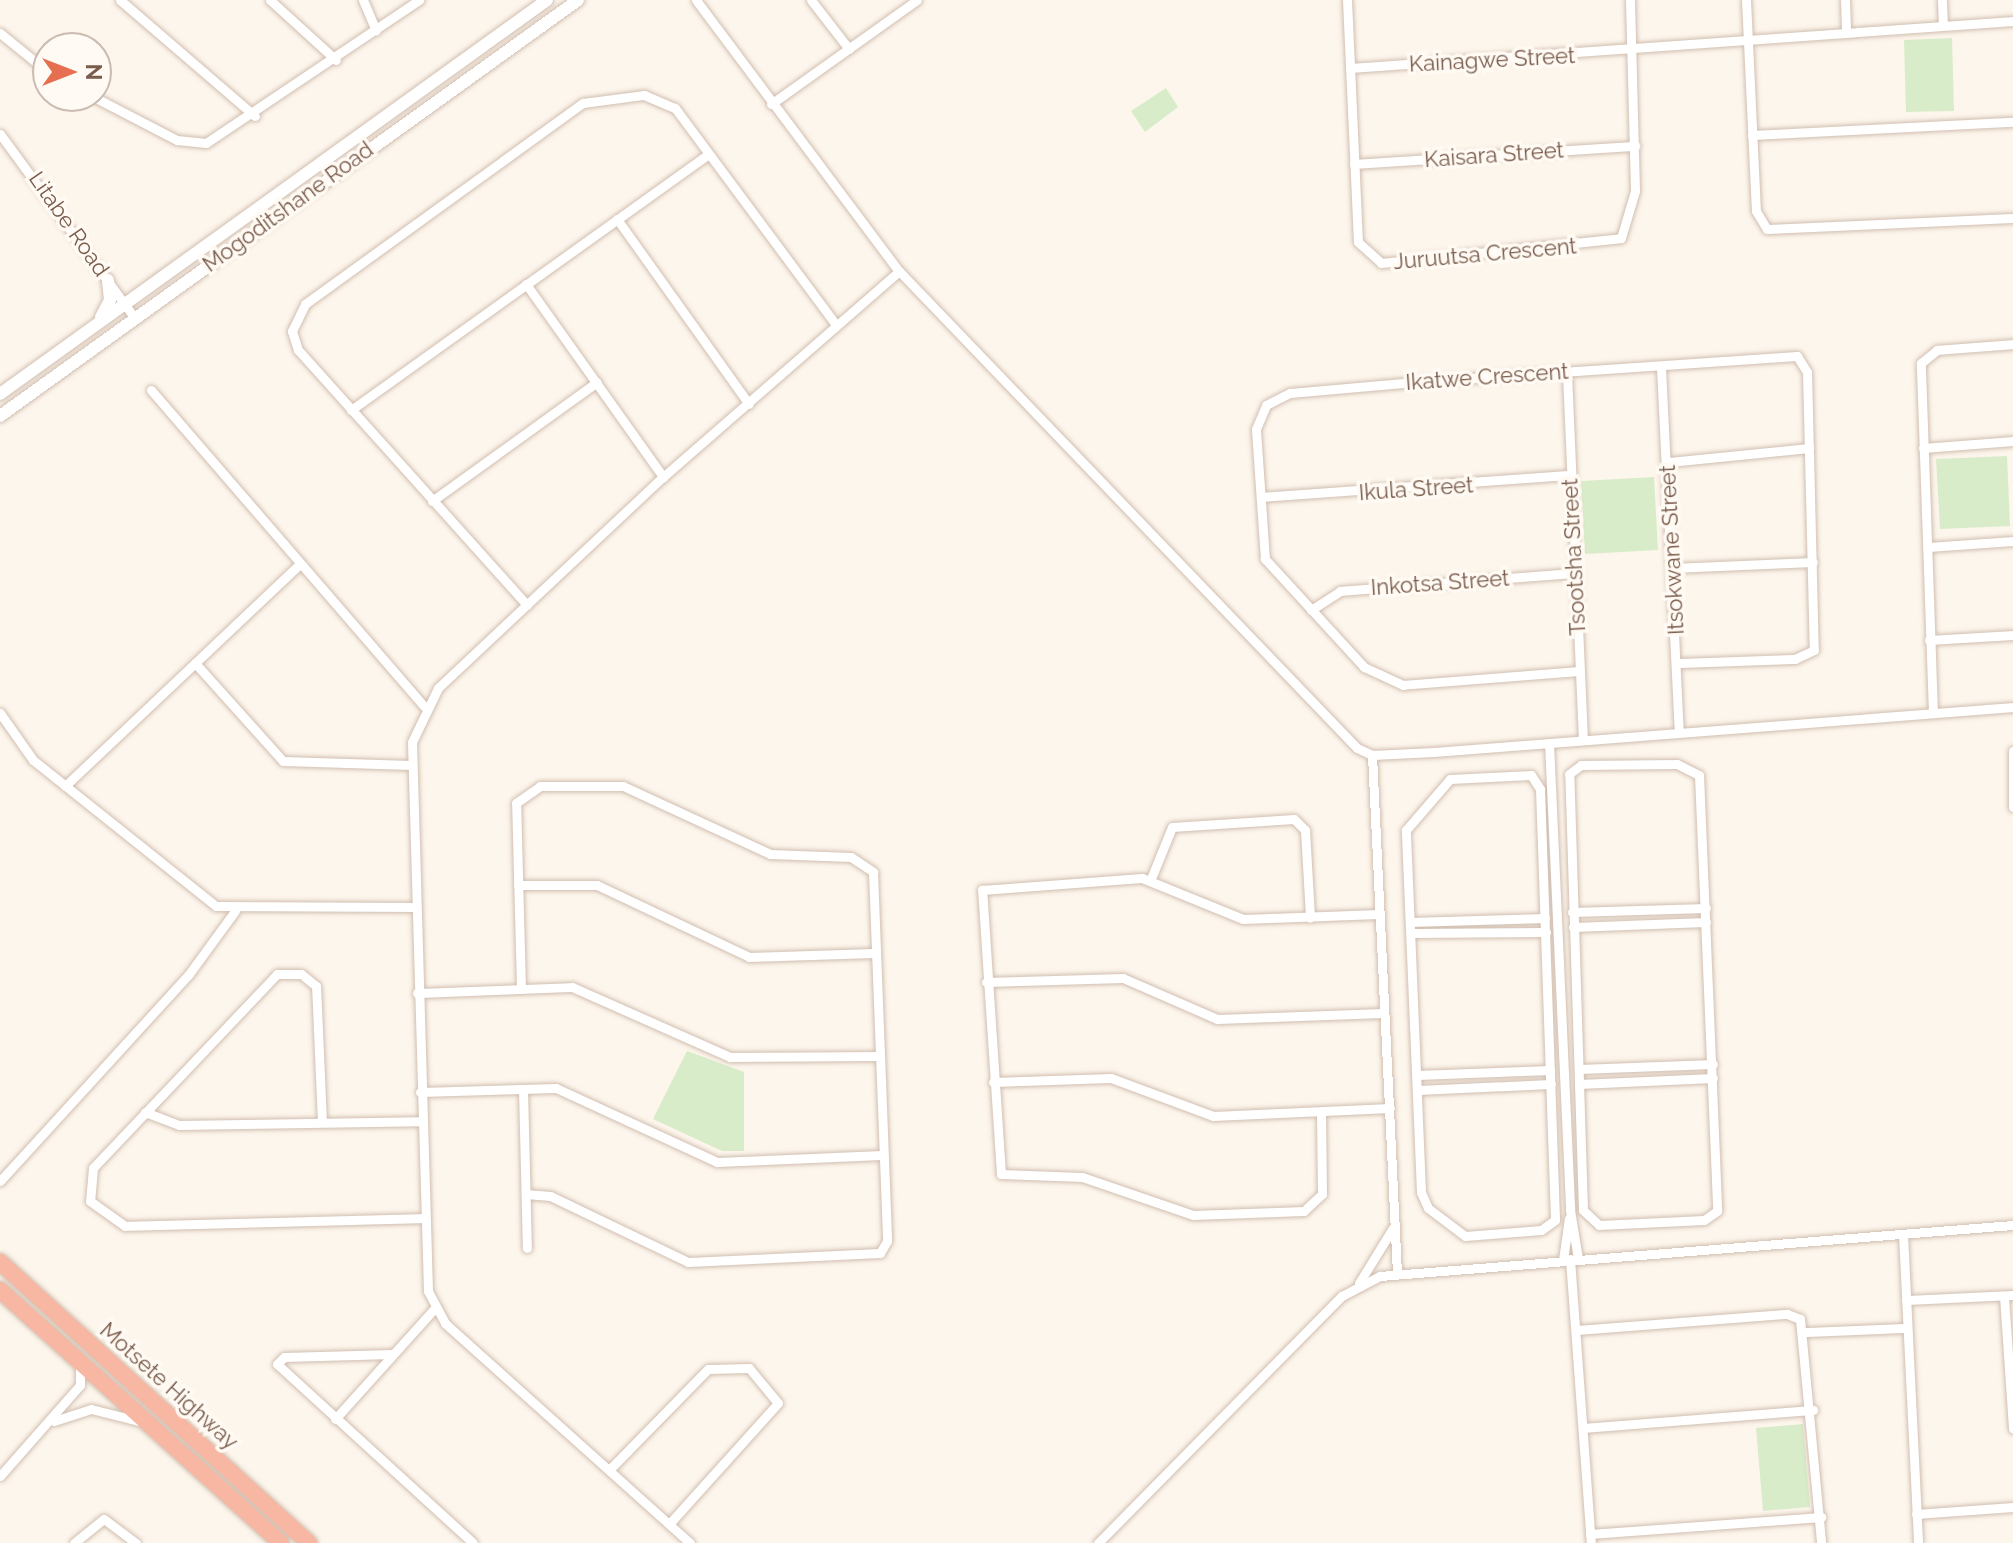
<!DOCTYPE html>
<html>
<head>
<meta charset="utf-8">
<style>
  body { margin:0 }
  #map { position:relative; width:2013px; height:1543px; overflow:hidden; background:#fdf6ec; font-family:Raleway,sans-serif }
  div>[style] { position:absolute }
  [style*='--x'] { left:calc(var(--x)*1px); top:calc(var(--y)*1px); width:calc(var(--w)*1px); rotate:calc(var(--a)*1deg) }
  .green>* { inset:0; background:#d8ecc9 }
  .roads { filter:drop-shadow(0 0 2px #d1beb0) drop-shadow(0 0 2px #d1beb0) }
  .street>* { height:9px; margin:-4.5px; padding:0 4.5px; transform-origin:4.5px; border-radius:4.5px; background:#fff }
  .secondary>* { height:12px; margin:-6px; padding:0 6px; transform-origin:6px; border-radius:6px; background:#fff }
  .highway>* { height:16px; margin:-8px; padding:0 8px; transform-origin:8px; border-radius:8px; background:#f7b7a3 }
  span { translate:-50% -50%; white-space:nowrap; text-align:center; line-height:1.15; -webkit-text-stroke:7px #fffaf3; paint-order:stroke }
  .street-label { font-size:22px; color:#7a5c4d }
  .north { position:absolute; left:32px; top:32px; width:80px; height:80px; box-sizing:border-box; background:#fffaf3; border:2px solid #cabbb1; border-radius:50%; rotate:90deg; font-size:22px; font-weight:700; line-height:32px; text-align:center; color:#7a5c4d }
  .north::after { content:''; display:block; margin:auto; width:28px; height:36px; background:#e76f51; clip-path:polygon(50% 0,100% 100%,50% 72%,0 100%) }
</style>
</head>
<body>
<div id="map">
  <div class="green">
    <i style="clip-path:polygon(1952px 38px,1954px 111px,1906px 112px,1904px 40px)"></i>
    <i style="clip-path:polygon(1166px 88px,1178px 107px,1145px 132px,1131px 111px)"></i>
    <i style="clip-path:polygon(2007px 456px,2010px 526px,1940px 529px,1936px 459px)"></i>
    <i style="clip-path:polygon(1654px 477px,1658px 550px,1585px 554px,1581px 481px)"></i>
    <i style="clip-path:polygon(687px 1051px,744px 1072px,744px 1151px,722px 1151px,653px 1119px)"></i>
    <i style="clip-path:polygon(1803px 1424px,1810px 1507px,1763px 1511px,1756px 1428px)"></i>
  </div>
  <div class="roads">
    <div class="street">
      <i style="--x:120;--y:0;--w:178;--a:40.7"></i>
      <i style="--x:270;--y:0;--w:89;--a:42.3"></i>
      <i style="--x:363;--y:0;--w:33;--a:67"></i>
      <i style="--x:696;--y:0;--w:339;--a:53.2"></i>
      <i style="--x:899;--y:271;--w:661;--a:46.16"></i>
      <i style="--x:1357;--y:748;--w:17;--a:25"></i>
      <i style="--x:1372;--y:755;--w:62;--a:-2.8"></i>
      <i style="--x:1434;--y:752;--w:581;--a:-4.44"></i>
      <i style="--x:811;--y:0;--w:62;--a:52.2"></i>
      <i style="--x:1347;--y:0;--w:242;--a:87.4"></i>
      <i style="--x:1358;--y:242;--w:31;--a:42"></i>
      <i style="--x:1381;--y:263;--w:241;--a:-5.9"></i>
      <i style="--x:1621;--y:238;--w:49;--a:-73.4"></i>
      <i style="--x:1635;--y:191;--w:191;--a:-91.5"></i>
      <i style="--x:1746;--y:0;--w:211;--a:87.3"></i>
      <i style="--x:1756;--y:211;--w:21;--a:59"></i>
      <i style="--x:1767;--y:229;--w:246;--a:-2.6"></i>
      <i style="--x:1845;--y:0;--w:32;--a:88"></i>
      <i style="--x:1942;--y:0;--w:23;--a:88"></i>
      <i style="--x:0;--y:33;--w:62;--a:39.1"></i>
      <i style="--x:1350;--y:68;--w:665;--a:-4.05"></i>
      <i style="--x:92;--y:96;--w:96;--a:27.4"></i>
      <i style="--x:177;--y:140;--w:29;--a:6"></i>
      <i style="--x:206;--y:143;--w:257;--a:-33.9"></i>
      <i style="--x:771;--y:104;--w:179;--a:-35.5"></i>
      <i style="--x:0;--y:134;--w:227;--a:53.8"></i>
      <i style="--x:1752;--y:135;--w:261;--a:-2.9"></i>
      <i style="--x:1354;--y:164;--w:282;--a:-3.7"></i>
      <i style="--x:617;--y:219;--w:227;--a:54.5"></i>
      <i style="--x:526;--y:284;--w:237;--a:54.6"></i>
      <i style="--x:1661;--y:368;--w:365;--a:87.2"></i>
      <i style="--x:1567;--y:374;--w:366;--a:87.5"></i>
      <i style="--x:151;--y:390;--w:418;--a:49.2"></i>
      <i style="--x:351;--y:410;--w:440;--a:-35.6"></i>
      <i style="--x:1923;--y:448;--w:90;--a:-4.4"></i>
      <i style="--x:1669;--y:462;--w:141;--a:-5.7"></i>
      <i style="--x:1261;--y:497;--w:310;--a:-4.1"></i>
      <i style="--x:432;--y:501;--w:203;--a:-35.8"></i>
      <i style="--x:1928;--y:547;--w:85;--a:-4"></i>
      <i style="--x:1672;--y:568;--w:141;--a:-2.4"></i>
      <i style="--x:527;--y:605;--w:343;--a:-131.9"></i>
      <i style="--x:298;--y:350;--w:20;--a:-108"></i>
      <i style="--x:292;--y:331;--w:30;--a:-64"></i>
      <i style="--x:305;--y:304;--w:343;--a:-35.9"></i>
      <i style="--x:583;--y:103;--w:62;--a:-7.5"></i>
      <i style="--x:644;--y:95;--w:34;--a:23"></i>
      <i style="--x:675;--y:108;--w:270;--a:53.4"></i>
      <i style="--x:1311;--y:610;--w:35;--a:-33"></i>
      <i style="--x:1340;--y:591;--w:236;--a:-4.4"></i>
      <i style="--x:1929;--y:640;--w:84;--a:-3.4"></i>
      <i style="--x:195;--y:663;--w:132;--a:48.1"></i>
      <i style="--x:283;--y:761;--w:128;--a:1.8"></i>
      <i style="--x:1579;--y:671;--w:177;--a:175.5"></i>
      <i style="--x:1403;--y:685;--w:43;--a:-155.2"></i>
      <i style="--x:1364;--y:667;--w:147;--a:-132.5"></i>
      <i style="--x:1265;--y:559;--w:130;--a:-94"></i>
      <i style="--x:1256;--y:429;--w:26;--a:-67"></i>
      <i style="--x:1266;--y:405;--w:27;--a:-27"></i>
      <i style="--x:1290;--y:393;--w:125;--a:-5"></i>
      <i style="--x:1415;--y:382;--w:383;--a:-3.9"></i>
      <i style="--x:1797;--y:356;--w:19;--a:58"></i>
      <i style="--x:1807;--y:372;--w:278;--a:88.6"></i>
      <i style="--x:1814;--y:650;--w:21;--a:155"></i>
      <i style="--x:1795;--y:659;--w:117;--a:178"></i>
      <i style="--x:0;--y:713;--w:57;--a:54.9"></i>
      <i style="--x:33;--y:760;--w:234;--a:38.6"></i>
      <i style="--x:216;--y:906;--w:199;--a:0.3"></i>
      <i style="--x:1933;--y:713;--w:350;--a:-92"></i>
      <i style="--x:1921;--y:363;--w:21;--a:-39"></i>
      <i style="--x:1937;--y:350;--w:76;--a:-4.5"></i>
      <i style="--x:1549;--y:743;--w:467;--a:87.4"></i>
      <i style="--x:1570;--y:1210;--w:50;--a:80.7"></i>
      <i style="--x:2013;--y:751;--w:56;--a:90"></i>
      <i style="--x:1372;--y:755;--w:519;--a:87.24"></i>
      <i style="--x:1677;--y:764;--w:25;--a:27"></i>
      <i style="--x:1699;--y:775;--w:436;--a:87.6"></i>
      <i style="--x:1717;--y:1211;--w:16;--a:145"></i>
      <i style="--x:1704;--y:1220;--w:105;--a:177.3"></i>
      <i style="--x:1599;--y:1225;--w:22;--a:-137"></i>
      <i style="--x:1583;--y:1210;--w:436;--a:-91.8"></i>
      <i style="--x:1569;--y:774;--w:15;--a:-37"></i>
      <i style="--x:1581;--y:765;--w:96;--a:-0.6"></i>
      <i style="--x:1531;--y:775;--w:17;--a:57"></i>
      <i style="--x:1540;--y:789;--w:431;--a:88"></i>
      <i style="--x:1555;--y:1220;--w:17;--a:144"></i>
      <i style="--x:1541;--y:1230;--w:76;--a:175.5"></i>
      <i style="--x:1465;--y:1236;--w:46;--a:-142.9"></i>
      <i style="--x:1428;--y:1208;--w:17;--a:-114"></i>
      <i style="--x:1421;--y:1192;--w:362;--a:-92.4"></i>
      <i style="--x:1406;--y:830;--w:67;--a:-49.2"></i>
      <i style="--x:1450;--y:779;--w:81;--a:-2.8"></i>
      <i style="--x:65;--y:786;--w:320;--a:-43.4"></i>
      <i style="--x:1150;--y:881;--w:58;--a:-67.8"></i>
      <i style="--x:1172;--y:827;--w:122;--a:-3.8"></i>
      <i style="--x:1294;--y:819;--w:16;--a:45"></i>
      <i style="--x:1305;--y:830;--w:88;--a:86.7"></i>
      <i style="--x:518;--y:885;--w:79;--a:0"></i>
      <i style="--x:597;--y:885;--w:168;--a:25.3"></i>
      <i style="--x:749;--y:957;--w:125;--a:-1.8"></i>
      <i style="--x:1572;--y:912;--w:134;--a:-1.7"></i>
      <i style="--x:1410;--y:922;--w:135;--a:-1.7"></i>
      <i style="--x:1573;--y:927;--w:133;--a:-2.2"></i>
      <i style="--x:1411;--y:933;--w:135;--a:-0.4"></i>
      <i style="--x:986;--y:982;--w:137;--a:-1.7"></i>
      <i style="--x:1123;--y:978;--w:103;--a:23.6"></i>
      <i style="--x:1217;--y:1019;--w:166;--a:-2.1"></i>
      <i style="--x:521;--y:989;--w:186;--a:-91.5"></i>
      <i style="--x:516;--y:803;--w:29;--a:-35"></i>
      <i style="--x:540;--y:786;--w:83;--a:0"></i>
      <i style="--x:623;--y:786;--w:162;--a:24.8"></i>
      <i style="--x:770;--y:854;--w:81;--a:2.1"></i>
      <i style="--x:851;--y:857;--w:27;--a:34"></i>
      <i style="--x:873;--y:872;--w:369;--a:87.8"></i>
      <i style="--x:887;--y:1241;--w:14;--a:120"></i>
      <i style="--x:880;--y:1253;--w:192;--a:177.3"></i>
      <i style="--x:688;--y:1262;--w:153;--a:-154.4"></i>
      <i style="--x:550;--y:1196;--w:24;--a:-175"></i>
      <i style="--x:417;--y:993;--w:155;--a:-2.2"></i>
      <i style="--x:572;--y:987;--w:173;--a:23.9"></i>
      <i style="--x:730;--y:1057;--w:149;--a:-0.4"></i>
      <i style="--x:1579;--y:1069;--w:134;--a:-2.1"></i>
      <i style="--x:1417;--y:1075;--w:133;--a:-2.2"></i>
      <i style="--x:993;--y:1082;--w:118;--a:-1.9"></i>
      <i style="--x:1111;--y:1078;--w:109;--a:20.4"></i>
      <i style="--x:1213;--y:1116;--w:177;--a:-2.6"></i>
      <i style="--x:1579;--y:1084;--w:134;--a:-2.6"></i>
      <i style="--x:523;--y:1089;--w:159;--a:88.6"></i>
      <i style="--x:1418;--y:1090;--w:133;--a:-2.6"></i>
      <i style="--x:420;--y:1092;--w:136;--a:-1.7"></i>
      <i style="--x:556;--y:1088;--w:177;--a:24.7"></i>
      <i style="--x:717;--y:1162;--w:166;--a:-2.4"></i>
      <i style="--x:145;--y:1112;--w:36;--a:21"></i>
      <i style="--x:179;--y:1125;--w:242;--a:-0.9"></i>
      <i style="--x:1321;--y:1112;--w:82;--a:89.3"></i>
      <i style="--x:1322;--y:1194;--w:25;--a:137"></i>
      <i style="--x:1304;--y:1211;--w:111;--a:177.9"></i>
      <i style="--x:1193;--y:1215;--w:117;--a:-161.1"></i>
      <i style="--x:1082;--y:1177;--w:81;--a:-177.9"></i>
      <i style="--x:1001;--y:1174;--w:285;--a:-93.8"></i>
      <i style="--x:982;--y:890;--w:160;--a:-4.3"></i>
      <i style="--x:1142;--y:878;--w:109;--a:22.1"></i>
      <i style="--x:1243;--y:919;--w:136;--a:-2.1"></i>
      <i style="--x:322;--y:1122;--w:136;--a:-92.5"></i>
      <i style="--x:316;--y:986;--w:19;--a:-141"></i>
      <i style="--x:301;--y:974;--w:24;--a:180"></i>
      <i style="--x:277;--y:974;--w:267;--a:133.5"></i>
      <i style="--x:93;--y:1168;--w:33;--a:95"></i>
      <i style="--x:90;--y:1201;--w:43;--a:35.5"></i>
      <i style="--x:125;--y:1226;--w:298;--a:-1.5"></i>
      <i style="--x:0;--y:1181;--w:280;--a:-47.6"></i>
      <i style="--x:189;--y:974;--w:78;--a:-53.9"></i>
      <i style="--x:1903;--y:1234;--w:309;--a:87.2"></i>
      <i style="--x:1570;--y:1259;--w:285;--a:85.8"></i>
      <i style="--x:1563;--y:1260;--w:42;--a:-81.9"></i>
      <i style="--x:1359;--y:1283;--w:65;--a:-58.3"></i>
      <i style="--x:2004;--y:1296;--w:133;--a:86.1"></i>
      <i style="--x:1906;--y:1300;--w:107;--a:-2.7"></i>
      <i style="--x:1577;--y:1330;--w:211;--a:-4.4"></i>
      <i style="--x:1787;--y:1314;--w:14;--a:21"></i>
      <i style="--x:1800;--y:1319;--w:225;--a:84.6"></i>
      <i style="--x:1806;--y:1332;--w:99;--a:-2.3"></i>
      <i style="--x:392;--y:1354;--w:108;--a:178.4"></i>
      <i style="--x:284;--y:1357;--w:10;--a:135"></i>
      <i style="--x:277;--y:1364;--w:265;--a:42.4"></i>
      <i style="--x:335;--y:1419;--w:148;--a:-48"></i>
      <i style="--x:54;--y:1421;--w:39;--a:-18"></i>
      <i style="--x:91;--y:1409;--w:49;--a:14"></i>
      <i style="--x:1584;--y:1428;--w:230;--a:-4.5"></i>
      <i style="--x:609;--y:1470;--w:141;--a:-45.6"></i>
      <i style="--x:708;--y:1369;--w:41;--a:-1.4"></i>
      <i style="--x:749;--y:1368;--w:45;--a:50.4"></i>
      <i style="--x:778;--y:1403;--w:163;--a:132"></i>
      <i style="--x:0;--y:1476;--w:121;--a:-48.7"></i>
      <i style="--x:80;--y:1385;--w:19;--a:-90"></i>
      <i style="--x:1916;--y:1514;--w:97;--a:-4.1"></i>
      <i style="--x:1590;--y:1534;--w:232;--a:-4.2"></i>
      <i style="--x:74;--y:1543;--w:38;--a:-39"></i>
      <i style="--x:104;--y:1519;--w:40;--a:37"></i>
      <i style="--x:690;--y:1543;--w:329;--a:-138.1"></i>
      <i style="--x:445;--y:1323;--w:36;--a:-118"></i>
      <i style="--x:428;--y:1291;--w:549;--a:-91.67"></i>
      <i style="--x:412;--y:742;--w:60;--a:-64.3"></i>
      <i style="--x:438;--y:688;--w:308;--a:-43.2"></i>
      <i style="--x:663;--y:477;--w:313;--a:-41.1"></i>
      <i style="--x:1098;--y:1543;--w:347;--a:-45.4"></i>
      <i style="--x:1342;--y:1296;--w:43;--a:-27.8"></i>
      <i style="--x:1380;--y:1276;--w:635;--a:-4.61"></i>
    </div>
    <div class="secondary">
      <i style="--x:101;--y:317;--w:19;--a:-62"></i>
      <i style="--x:110;--y:300;--w:20;--a:-96"></i>
      <i style="--x:0;--y:394;--w:674;--a:-35.76"></i>
      <i style="--x:0;--y:416;--w:712;--a:-35.74"></i>
    </div>
    <div class="highway">
      <i style="--x:0;--y:1262;--w:418;--a:42.3"></i>
      <i style="--x:0;--y:1290;--w:378;--a:42"></i>
    </div>
  </div>
  <div class="street-label">
    <span style="left:1492px;top:60px;rotate:-3deg">Kainagwe Street</span>
    <span style="left:1494px;top:155px;rotate:-4deg">Kaisara Street</span>
    <span style="left:288px;top:207px;rotate:-36deg">Mogoditshane Road</span>
    <span style="left:69px;top:224px;rotate:55deg">Litabe Road</span>
    <span style="left:1485px;top:254px;rotate:-5deg">Juruutsa Crescent</span>
    <span style="left:1487px;top:377px;rotate:-4deg">Ikatwe Crescent</span>
    <span style="left:1416px;top:489px;rotate:-4deg">Ikula Street</span>
    <span style="left:1672px;top:550px;rotate:-93deg">Itsokwane Street</span>
    <span style="left:1574px;top:557px;rotate:-93deg">Tsootsha Street</span>
    <span style="left:1440px;top:583px;rotate:-4deg">Inkotsa Street</span>
    <span style="left:169px;top:1386px;rotate:42deg">Motsete Highway</span>
  </div>
  <div class="north">N</div>
</div>
</body>
</html>
